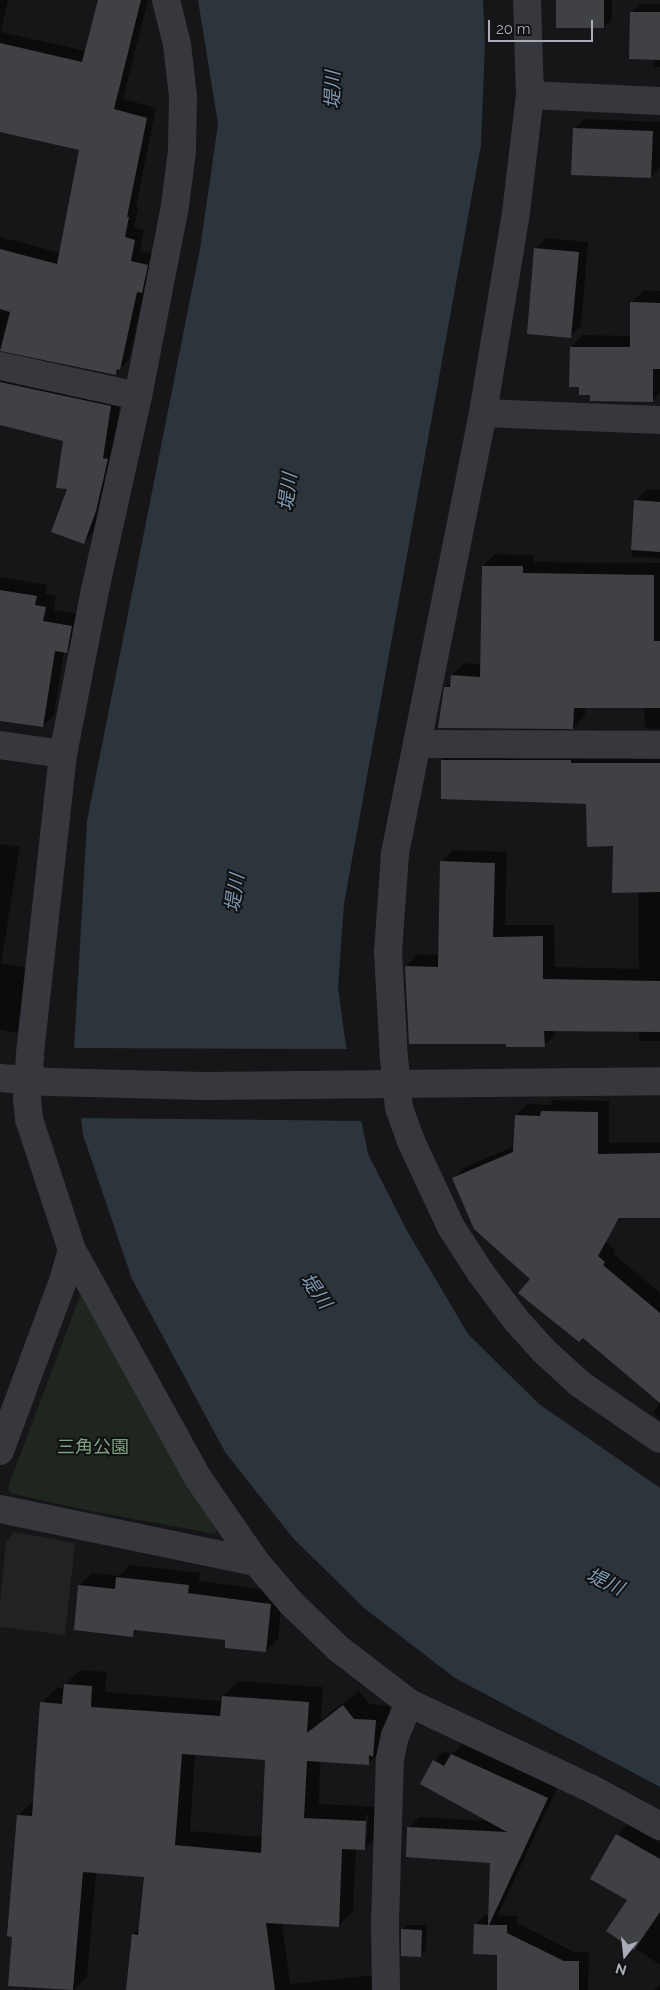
<!DOCTYPE html>
<html>
<head>
<meta charset="utf-8">
<style>
  body { margin:0 }
  #map { position:relative; width:660px; height:1990px; overflow:hidden; background:#161618; font-family:Raleway,"Noto Sans JP",sans-serif }
  div>[style] { position:absolute }
  [style*='--x'] { left:calc(var(--x)*1px); top:calc(var(--y)*1px); width:calc(var(--w)*1px); rotate:calc(var(--a)*1deg) }
  .built>* { inset:0; background:#222225 }
  .green>* { inset:0; background:#1e261f }
  .water>* { inset:0; background:#2c353c }
  .pier>* { inset:0; background:#161618 }
  .shadow>* { inset:0; background:#0007 }
  .building>* { inset:0; background:#404145 }
  .minor>* { height:28px; margin:-14px; padding:0 14px; transform-origin:14px; border-radius:14px; background:#37383d }
  span { translate:-50% -50%; white-space:nowrap; text-align:center; line-height:1.15; -webkit-text-stroke:4px #111113; paint-order:stroke }
  .park-label { font-size:18px; color:#7fa381 }
  .water-label { font-size:19px; color:#7f9bb3; font-style:italic }
  .north { position:absolute; left:600px; top:1930px; width:50px; height:50px; -webkit-text-stroke:4px #111113; paint-order:stroke; rotate:196deg; font-size:14px; font-weight:700; line-height:20px; text-align:center; color:#a8adb8 }
  .north::after { content:''; display:block; margin:auto; width:18px; height:22px; background:#a8adb8; clip-path:polygon(50% 0,100% 100%,50% 72%,0 100%) }
  .scale { position:absolute; left:488px; top:20px; width:105px; height:22px; box-sizing:border-box; border:2px solid #a8adb8; border-top:0; padding-left:6px; font-size:15px; line-height:18px; white-space:nowrap; color:#a8adb8; -webkit-text-stroke:4px #111113; paint-order:stroke }
</style>
</head>
<body>
<div id="map">
  <div class="built">
    <i style="clip-path:polygon(14px 1532px,75px 1543px,65px 1635px,0 1627px,0 1602px,6px 1542px)"></i>
  </div>
  <div class="green">
    <i style="clip-path:polygon(81px 1293px,135px 1386px,161px 1440px,218px 1526px,215px 1534px,86px 1510px,10px 1493px,8px 1487px)"></i>
  </div>
  <div class="water">
    <i style="clip-path:polygon(198px 0,483px 0,485px 44px,481px 145px,344px 904px,338px 987px,345px 1040px,368px 1154px,406px 1229px,468px 1334px,539px 1404px,660px 1488px,660px 1787px,455px 1678px,364px 1608px,293px 1538px,225px 1452px,132px 1279px,83px 1135px,74px 1050px,87px 821px,200px 249px,218px 124px)"></i>
  </div>
  <div class="pier">
    <i style="clip-path:polygon(72px 1048px,349px 1049px,363px 1121px,79px 1118px)"></i>
  </div>
  <div class="shadow">
    <i style="clip-path:polygon(0 0,8px 0,1px 32px,86px 51px,99px 0,148px 0,123px 99px,156px 108px,136px 207px,138px 208px,134px 228px,144px 230px,140px 251px,157px 255px,152px 282px,145px 289px,129px 359px,116px 374px,0 350px,0 237px,61px 253px,80px 149px,0 131px)"></i>
    <i style="clip-path:polygon(557px 0,612px 0,612px 19px,604px 27px)"></i>
    <i style="clip-path:polygon(640px 4px,660px 4px,660px 67px,653px 67px,653px 59px,632px 13px)"></i>
    <i style="clip-path:polygon(584px 119px,660px 122px,660px 167px,651px 176px,574px 129px)"></i>
    <i style="clip-path:polygon(546px 238px,588px 242px,581px 326px,570px 336px,536px 249px)"></i>
    <i style="clip-path:polygon(644px 290px,660px 291px,660px 393px,652px 401px,591px 394px,580px 386px,571px 347px,583px 335px,631px 336px,632px 302px)"></i>
    <i style="clip-path:polygon(0 368px,121px 397px,106px 500px,93px 533px,83px 542px,68px 488px,65px 440px,0 424px)"></i>
    <i style="clip-path:polygon(647px 489px,660px 490px,660px 558px,632px 557px,635px 501px)"></i>
    <i style="clip-path:polygon(495px 554px,534px 555px,534px 562px,660px 563px,660px 729px,645px 728px,644px 707px,585px 707px,585px 716px,573px 728px,445px 688px,451px 682px,452px 675px,464px 663px,482px 665px,483px 566px)"></i>
    <i style="clip-path:polygon(0 577px,47px 585px,45px 594px,56px 596px,54px 610px,82px 615px,77px 641px,66px 652px,64px 651px,54px 715px,43px 726px,0 719px)"></i>
    <i style="clip-path:polygon(454px 748px,660px 749px,660px 1041px,639px 1041px,639px 1030px,556px 1030px,556px 1034px,544px 1046px,507px 1043px,406px 966px,418px 954px,439px 955px,441px 862px,453px 850px,507px 852px,505px 925px,554px 925px,555px 967px,639px 969px,638px 891px,614px 845px,587px 803px,442px 760px)"></i>
    <i style="clip-path:polygon(0 844px,20px 847px,1px 963px,33px 969px,27px 1022px,16px 1033px,0 1030px)"></i>
    <i style="clip-path:polygon(553px 1100px,609px 1101px,609px 1143px,660px 1142px,660px 1217px,623px 1217px,613px 1227px,590px 1228px,615px 1250px,613px 1253px,660px 1293px,660px 1401px,532px 1279px,454px 1179px,465px 1167px,515px 1146px,516px 1115px,527px 1104px,549px 1105px)"></i>
    <i style="clip-path:polygon(660px 1403px,660px 1419px,653px 1413px)"></i>
    <i style="clip-path:polygon(130px 1565px,200px 1573px,199px 1581px,283px 1592px,278px 1639px,266px 1651px,227px 1639px,139px 1629px,133px 1636px,80px 1585px,92px 1573px,119px 1576px)"></i>
    <i style="clip-path:polygon(evenodd,80px 1670px,107px 1672px,105px 1692px,223px 1701px,223px 1696px,238px 1681px,323px 1687px,321px 1720px,359px 1691px,369px 1704px,390px 1706px,387px 1741px,383px 1749px,368px 1764px,320px 1760px,319px 1804px,380px 1807px,379px 1834px,364px 1849px,356px 1849px,353px 1911px,338px 1926px,282px 1923px,290px 1984px,376px 1975px,378px 1990px,128px 1990px,133px 1934px,140px 1927px,146px 1875px,96px 1872px,87px 1977px,74px 1990px,9px 1985px,14px 1936px,19px 1815px,34px 1800px,42px 1703px,57px 1688px,65px 1688px,65px 1684px,80px 1670px,195px 1754px,266px 1759px,263px 1837px,190px 1831px,195px 1754px,80px 1670px,365px 1815px,368px 1815px,367px 1835px,364px 1835px,365px 1815px)"></i>
    <i style="clip-path:polygon(462px 1744px,557px 1788px,498px 1915px,517px 1916px,517px 1923px,574px 1952px,589px 1952px,588px 1990px,498px 1990px,498px 1953px,475px 1925px,485px 1915px,489px 1915px,492px 1862px,409px 1827px,419px 1817px,490px 1821px,434px 1761px,444px 1751px,451px 1755px)"></i>
    <i style="clip-path:polygon(627px 1824px,660px 1844px,660px 1859px,618px 1834px,618px 1837px,660px 1862px,660px 1965px,607px 1930px,629px 1899px,617px 1835px)"></i>
    <i style="clip-path:polygon(407px 1925px,427px 1925px,426px 1950px,420px 1955px,402px 1930px)"></i>
    <i style="clip-path:polygon(660px 1985px,660px 1990px,654px 1990px)"></i>
  </div>
  <div class="building">
    <i style="clip-path:polygon(98px 0,141px 0,114px 109px,147px 118px,127px 217px,129px 217px,125px 237px,135px 240px,131px 261px,148px 265px,142px 293px,137px 292px,120px 370px,117px 369px,116px 375px,0 351px,10px 312px,0 309px,0 249px,57px 264px,79px 150px,0 132px,0 43px,82px 62px)"></i>
    <i style="clip-path:polygon(556px 0,604px 0,604px 28px,556px 28px)"></i>
    <i style="clip-path:polygon(630px 12px,660px 12px,660px 60px,629px 59px)"></i>
    <i style="clip-path:polygon(573px 128px,653px 131px,651px 178px,571px 175px)"></i>
    <i style="clip-path:polygon(534px 248px,579px 252px,571px 338px,527px 334px)"></i>
    <i style="clip-path:polygon(630px 302px,660px 303px,660px 369px,653px 369px,653px 402px,590px 401px,590px 395px,579px 395px,579px 387px,569px 387px,570px 347px,630px 347px)"></i>
    <i style="clip-path:polygon(0 382px,111px 406px,103px 458px,108px 459px,96px 511px,84px 544px,51px 532px,67px 489px,56px 488px,63px 441px,0 425px)"></i>
    <i style="clip-path:polygon(634px 500px,660px 502px,660px 552px,631px 550px)"></i>
    <i style="clip-path:polygon(482px 566px,523px 566px,523px 573px,654px 575px,654px 641px,660px 641px,660px 708px,574px 708px,573px 729px,438px 728px,444px 687px,450px 687px,451px 675px,480px 677px)"></i>
    <i style="clip-path:polygon(0 590px,37px 596px,35px 605px,46px 607px,43px 621px,72px 626px,67px 653px,55px 651px,43px 727px,0 721px)"></i>
    <i style="clip-path:polygon(441px 760px,571px 760px,571px 763px,660px 763px,660px 892px,612px 893px,613px 846px,587px 847px,586px 804px,441px 799px)"></i>
    <i style="clip-path:polygon(440px 861px,495px 863px,493px 937px,543px 936px,543px 979px,660px 981px,660px 1032px,544px 1031px,545px 1047px,506px 1047px,506px 1044px,409px 1044px,405px 966px,438px 967px)"></i>
    <i style="clip-path:polygon(541px 1111px,598px 1112px,598px 1154px,660px 1153px,660px 1218px,619px 1218px,598px 1256px,605px 1262px,603px 1265px,660px 1313px,660px 1403px,583px 1338px,579px 1342px,518px 1293px,530px 1279px,474px 1229px,452px 1178px,513px 1152px,515px 1115px,540px 1116px)"></i>
    <i style="clip-path:polygon(116px 1577px,189px 1585px,188px 1593px,271px 1604px,266px 1652px,225px 1648px,225px 1640px,134px 1630px,133px 1637px,74px 1630px,78px 1585px,115px 1589px)"></i>
    <i style="clip-path:polygon(evenodd,64px 1684px,92px 1686px,91px 1707px,220px 1716px,222px 1696px,309px 1702px,307px 1733px,343px 1705px,354px 1719px,376px 1720px,373px 1757px,369px 1755px,369px 1765px,307px 1761px,304px 1818px,366px 1821px,365px 1850px,342px 1849px,339px 1927px,266px 1923px,275px 1990px,126px 1990px,132px 1934px,138px 1935px,144px 1877px,83px 1872px,73px 1990px,8px 1986px,12px 1937px,7px 1936px,17px 1815px,32px 1816px,40px 1702px,62px 1704px,64px 1684px,182px 1754px,265px 1760px,261px 1853px,175px 1845px,182px 1754px)"></i>
    <i style="clip-path:polygon(451px 1754px,548px 1798px,489px 1925px,507px 1925px,507px 1933px,564px 1961px,579px 1961px,579px 1990px,497px 1990px,497px 1955px,473px 1954px,474px 1924px,488px 1925px,490px 1863px,406px 1857px,407px 1827px,507px 1832px,420px 1784px,433px 1760px,444px 1766px)"></i>
    <i style="clip-path:polygon(616px 1834px,660px 1859px,660px 1912px,634px 1950px,606px 1931px,627px 1900px,590px 1879px)"></i>
    <i style="clip-path:polygon(401px 1929px,422px 1930px,421px 1957px,401px 1956px)"></i>
  </div>
  <div class="minor">
    <i style="--x:166;--y:0;--w:45;--a:76"></i>
    <i style="--x:177;--y:44;--w:53;--a:83.5"></i>
    <i style="--x:183;--y:97;--w:54;--a:91.1"></i>
    <i style="--x:182;--y:151;--w:55;--a:97.3"></i>
    <i style="--x:175;--y:206;--w:194;--a:101"></i>
    <i style="--x:138;--y:396;--w:199;--a:102.5"></i>
    <i style="--x:95;--y:590;--w:167;--a:101"></i>
    <i style="--x:63;--y:754;--w:303;--a:96.3"></i>
    <i style="--x:30;--y:1055;--w:44;--a:93.9"></i>
    <i style="--x:27;--y:1099;--w:20;--a:84"></i>
    <i style="--x:29;--y:1119;--w:138;--a:71.8"></i>
    <i style="--x:72;--y:1250;--w:260;--a:61.1"></i>
    <i style="--x:198;--y:1478;--w:102;--a:55.4"></i>
    <i style="--x:256;--y:1562;--w:55;--a:49.4"></i>
    <i style="--x:292;--y:1604;--w:65;--a:43.8"></i>
    <i style="--x:339;--y:1649;--w:88;--a:37.6"></i>
    <i style="--x:409;--y:1703;--w:200;--a:25.2"></i>
    <i style="--x:590;--y:1788;--w:80;--a:28.5"></i>
    <i style="--x:527;--y:0;--w:95;--a:88.2"></i>
    <i style="--x:530;--y:95;--w:119;--a:96.8"></i>
    <i style="--x:516;--y:213;--w:203;--a:99.4"></i>
    <i style="--x:483;--y:413;--w:450;--a:101.3"></i>
    <i style="--x:395;--y:854;--w:98;--a:94.1"></i>
    <i style="--x:388;--y:952;--w:106;--a:86.8"></i>
    <i style="--x:394;--y:1058;--w:50;--a:84.3"></i>
    <i style="--x:399;--y:1108;--w:33;--a:70"></i>
    <i style="--x:410;--y:1139;--w:97;--a:65"></i>
    <i style="--x:451;--y:1227;--w:54;--a:57.2"></i>
    <i style="--x:480;--y:1272;--w:60;--a:53.1"></i>
    <i style="--x:516;--y:1320;--w:40;--a:48"></i>
    <i style="--x:543;--y:1350;--w:50;--a:42.6"></i>
    <i style="--x:580;--y:1384;--w:97;--a:34.5"></i>
    <i style="--x:530;--y:95;--w:130;--a:2.6"></i>
    <i style="--x:0;--y:366;--w:141;--a:12.3"></i>
    <i style="--x:483;--y:413;--w:177;--a:2.3"></i>
    <i style="--x:417;--y:744;--w:243;--a:0.2"></i>
    <i style="--x:0;--y:745;--w:64;--a:8.1"></i>
    <i style="--x:0;--y:1078;--w:50;--a:4.6"></i>
    <i style="--x:50;--y:1082;--w:153;--a:1.5"></i>
    <i style="--x:203;--y:1086;--w:457;--a:-0.6"></i>
    <i style="--x:0;--y:1451;--w:181;--a:-69.7"></i>
    <i style="--x:63;--y:1281;--w:32;--a:-74"></i>
    <i style="--x:0;--y:1509;--w:261;--a:11.7"></i>
    <i style="--x:386;--y:1990;--w:67;--a:-90.9"></i>
    <i style="--x:385;--y:1923;--w:164;--a:-88.3"></i>
    <i style="--x:390;--y:1759;--w:24;--a:-78"></i>
    <i style="--x:395;--y:1736;--w:36;--a:-67"></i>
  </div>
  <div class="park-label">
    <span style="left:93px;top:1447px">三角公園</span>
  </div>
  <div class="water-label">
    <span style="left:333px;top:90px;rotate:-89deg">堤川</span>
    <span style="left:288px;top:492px;rotate:-83deg">堤川</span>
    <span style="left:235px;top:893px;rotate:-82deg">堤川</span>
    <span style="left:316px;top:1291px;rotate:55deg">堤川</span>
    <span style="left:605px;top:1582px;rotate:25deg">堤川</span>
  </div>
  <div class="north">N</div>
  <div class="scale">20 m</div>
</div>
</body>
</html>
